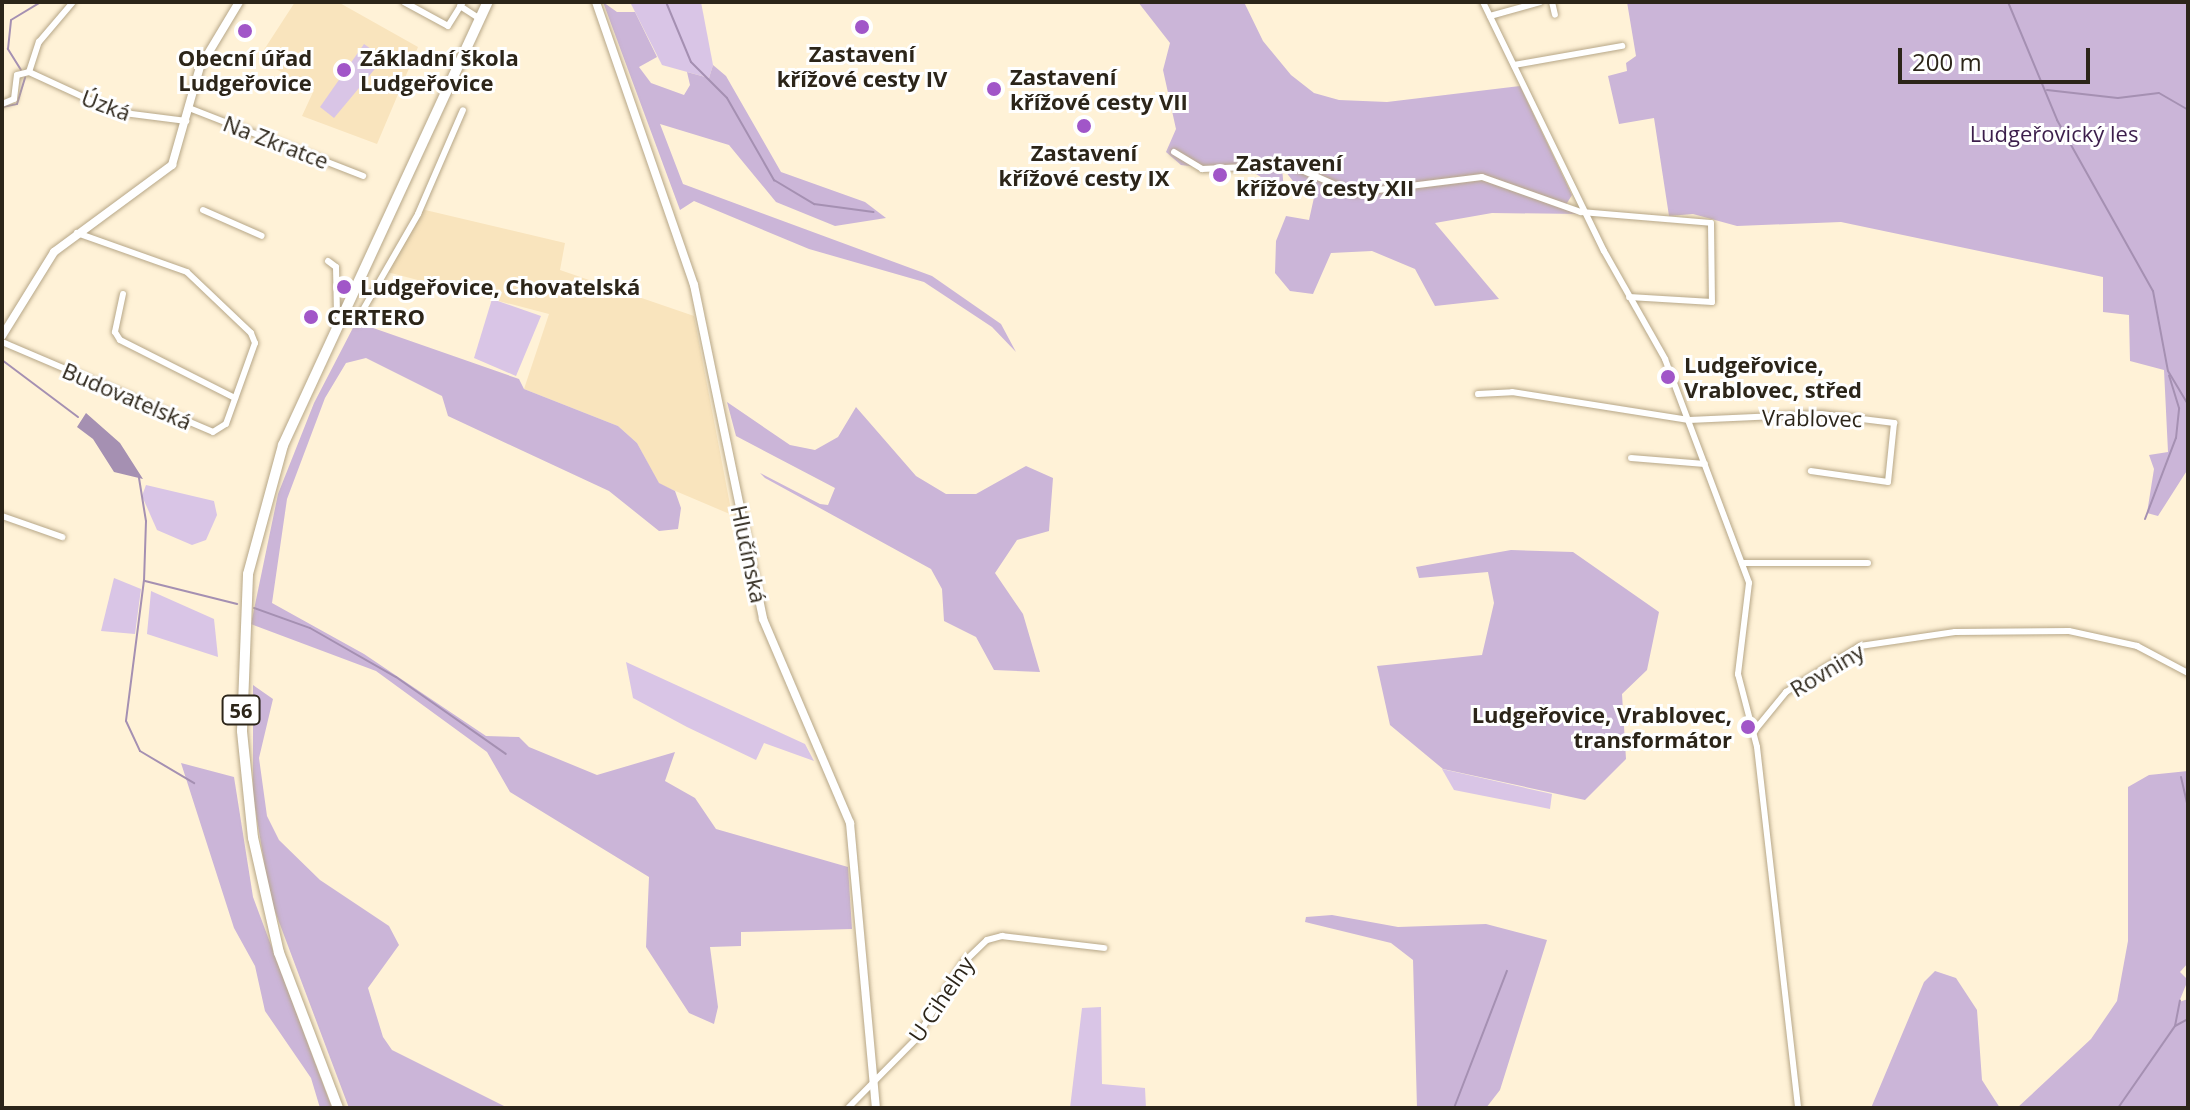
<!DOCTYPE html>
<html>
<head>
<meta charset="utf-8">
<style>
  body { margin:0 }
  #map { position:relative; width:2190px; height:1110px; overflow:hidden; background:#fff2d7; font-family:"Open Sans",sans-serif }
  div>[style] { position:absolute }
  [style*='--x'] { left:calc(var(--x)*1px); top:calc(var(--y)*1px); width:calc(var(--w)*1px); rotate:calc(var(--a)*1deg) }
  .built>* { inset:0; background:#f9e4bd }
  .green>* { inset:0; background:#d9c5e6 }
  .forest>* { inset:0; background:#cbb5d8 }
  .water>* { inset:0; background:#a590b2 }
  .stream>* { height:2px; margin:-1px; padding:0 1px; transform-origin:1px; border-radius:1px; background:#a590b2 }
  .roads { filter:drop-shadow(0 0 2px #b7a788) drop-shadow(0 0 2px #b7a788) }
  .minor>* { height:6px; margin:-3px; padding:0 3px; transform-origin:3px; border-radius:3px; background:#fff }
  .tertiary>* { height:8px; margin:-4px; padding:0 4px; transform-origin:4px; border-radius:4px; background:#fff }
  .primary>* { height:10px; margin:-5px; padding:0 5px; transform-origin:5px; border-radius:5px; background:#fff }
  .dots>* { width:22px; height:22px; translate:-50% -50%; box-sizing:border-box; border:4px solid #fff; border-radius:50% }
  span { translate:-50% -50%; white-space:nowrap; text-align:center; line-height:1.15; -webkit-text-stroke:6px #fff; paint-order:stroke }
  .shield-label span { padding:2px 6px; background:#fff; border:2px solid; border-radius:6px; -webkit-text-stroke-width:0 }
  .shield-label { font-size:20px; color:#2c2519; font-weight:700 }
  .poi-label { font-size:22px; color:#2c2519; font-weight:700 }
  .left { translate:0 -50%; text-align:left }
  .right { translate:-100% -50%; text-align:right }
  .street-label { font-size:22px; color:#2c2519 }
  .park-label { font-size:22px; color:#3c1e4b }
  .frame { position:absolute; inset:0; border:4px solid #2c2519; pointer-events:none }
  .scale { position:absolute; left:1898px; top:48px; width:192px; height:36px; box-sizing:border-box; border:4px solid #2c2519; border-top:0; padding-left:10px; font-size:24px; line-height:28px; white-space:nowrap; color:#2c2519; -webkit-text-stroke:6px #fff; paint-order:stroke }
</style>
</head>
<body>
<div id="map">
  <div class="built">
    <i style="clip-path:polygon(295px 2px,338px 2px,418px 47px,377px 144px,302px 116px,314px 90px,258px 59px)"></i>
    <i style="clip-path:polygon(421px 209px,565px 243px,560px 270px,694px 316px,732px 515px,659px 484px,637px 443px,618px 426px,524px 389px,549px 314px,387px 272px)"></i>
  </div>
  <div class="green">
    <i style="clip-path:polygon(630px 2px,701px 2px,713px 65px,709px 78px,662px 65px)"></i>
    <i style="clip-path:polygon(364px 44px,384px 58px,334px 118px,320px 107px)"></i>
    <i style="clip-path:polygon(492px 299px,541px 316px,516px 376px,474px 358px)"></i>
    <i style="clip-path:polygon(146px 485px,214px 501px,217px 515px,206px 540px,192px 545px,157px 530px,142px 496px)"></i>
    <i style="clip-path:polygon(114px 578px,141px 589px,135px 634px,101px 631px)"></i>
    <i style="clip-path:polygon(151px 591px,214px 619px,218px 657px,147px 634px)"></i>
    <i style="clip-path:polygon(626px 662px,805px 744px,814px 761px,764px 743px,756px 760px,687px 727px,633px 698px)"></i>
    <i style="clip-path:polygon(1442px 769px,1552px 794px,1550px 809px,1454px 790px)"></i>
    <i style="clip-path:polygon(1101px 1007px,1102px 1084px,1145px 1088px,1146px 1108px,1070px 1108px,1082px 1008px)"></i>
  </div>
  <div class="forest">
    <i style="clip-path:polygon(603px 2px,617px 12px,635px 12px,657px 57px,639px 67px,651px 83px,684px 95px,690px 85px,687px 72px,709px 78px,713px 65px,726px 76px,781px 172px,865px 202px,886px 218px,835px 226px,776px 202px,729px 145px,660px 124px,683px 184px,932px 276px,1001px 324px,1016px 352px,992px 327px,924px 282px,809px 249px,694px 201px,680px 210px)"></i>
    <i style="clip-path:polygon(1138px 2px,1244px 2px,1263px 41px,1291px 75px,1314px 93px,1339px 100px,1387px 102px,1520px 86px,1572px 195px,1564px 208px,1581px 214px,1492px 213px,1435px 223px,1499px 299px,1435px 306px,1415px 269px,1372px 251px,1331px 253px,1313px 294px,1290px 291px,1275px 273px,1276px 241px,1286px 216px,1309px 220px,1315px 193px,1303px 194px,1282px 167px,1284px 191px,1256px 174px,1181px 165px,1166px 152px,1176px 129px,1163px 70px,1170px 43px)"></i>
    <i style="clip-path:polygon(1627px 2px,2188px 2px,2188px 469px,2158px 516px,2147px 513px,2154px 469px,2149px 455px,2168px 452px,2164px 370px,2130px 361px,2129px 315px,2103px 312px,2103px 277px,1841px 222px,1737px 226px,1693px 214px,1669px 216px,1654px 118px,1619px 124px,1608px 76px,1627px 71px,1626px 63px,1636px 56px)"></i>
    <i style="clip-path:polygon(356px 322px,519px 379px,524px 389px,618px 426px,637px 443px,659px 483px,675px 491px,681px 508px,678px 529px,659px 531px,609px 491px,448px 416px,442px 396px,366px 358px,346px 363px,325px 398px,287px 499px,272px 603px,364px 654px,486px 736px,519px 737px,529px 747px,597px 775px,675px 752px,665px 781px,695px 798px,716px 829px,848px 867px,852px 929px,741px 932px,741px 946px,710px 947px,718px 1007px,714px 1024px,689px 1013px,646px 947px,649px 877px,510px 792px,487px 752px,376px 671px,251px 624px,278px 494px,314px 403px)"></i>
    <i style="clip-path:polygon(727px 402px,790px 445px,815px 450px,838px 437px,856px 407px,916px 476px,946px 494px,976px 494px,1026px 466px,1053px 478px,1049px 531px,1017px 540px,995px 573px,1023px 614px,1040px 672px,994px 670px,976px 637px,944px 621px,942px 589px,931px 569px,765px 478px,760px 473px,820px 504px,828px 505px,835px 488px,736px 436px)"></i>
    <i style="clip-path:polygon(1511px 550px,1573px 552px,1659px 612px,1647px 670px,1622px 694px,1626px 759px,1585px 800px,1443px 769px,1390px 725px,1377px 666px,1482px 655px,1494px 603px,1488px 572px,1419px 578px,1416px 567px)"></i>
    <i style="clip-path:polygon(253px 685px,273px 699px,259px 758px,267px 816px,279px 840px,320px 880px,389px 926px,399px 945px,368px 988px,383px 1037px,392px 1050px,508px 1108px,349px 1108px,270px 898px,253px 795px)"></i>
    <i style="clip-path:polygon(181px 763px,234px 777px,253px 897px,332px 1108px,320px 1108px,311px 1078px,265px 1011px,255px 966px,234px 928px)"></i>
    <i style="clip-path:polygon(2188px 771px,2188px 963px,2180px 972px,2188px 980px,2179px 1002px,2188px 999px,2188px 1108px,2017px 1108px,2091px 1039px,2117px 1001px,2128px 941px,2128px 787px,2149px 775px)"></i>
    <i style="clip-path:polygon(1332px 915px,1398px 927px,1486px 924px,1547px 940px,1500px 1090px,1486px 1108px,1417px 1108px,1413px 960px,1391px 943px,1305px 922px,1306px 917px)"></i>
    <i style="clip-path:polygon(1935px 971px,1956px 978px,1977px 1010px,1982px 1080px,2000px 1108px,1871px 1108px,1924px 982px)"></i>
  </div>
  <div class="water">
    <i style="clip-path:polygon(86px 413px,120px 443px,143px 479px,114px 472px,93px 439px,77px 427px)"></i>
  </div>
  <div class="stream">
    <i style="--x:666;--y:2;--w:65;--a:67.4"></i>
    <i style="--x:691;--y:62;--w:51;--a:45"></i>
    <i style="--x:727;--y:98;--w:95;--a:60.2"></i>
    <i style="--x:774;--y:180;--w:47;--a:31"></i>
    <i style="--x:814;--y:204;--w:60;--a:7.7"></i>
    <i style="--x:2008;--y:2;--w:128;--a:67.4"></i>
    <i style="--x:2057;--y:120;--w:196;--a:60.7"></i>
    <i style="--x:2153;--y:291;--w:81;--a:79.4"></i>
    <i style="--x:2168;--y:371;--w:39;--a:59"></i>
    <i style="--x:21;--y:70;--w:25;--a:-122"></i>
    <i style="--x:8;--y:49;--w:29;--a:-84"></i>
    <i style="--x:11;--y:20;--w:35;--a:-31"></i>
    <i style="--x:2047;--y:90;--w:71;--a:6.4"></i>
    <i style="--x:2118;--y:98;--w:41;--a:-7"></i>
    <i style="--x:2159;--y:93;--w:34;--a:30"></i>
    <i style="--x:2;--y:107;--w:15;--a:-11"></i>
    <i style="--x:17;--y:104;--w:28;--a:-73"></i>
    <i style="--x:2;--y:360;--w:95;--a:36.9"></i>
    <i style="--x:139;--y:478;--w:44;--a:80.8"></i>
    <i style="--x:146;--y:521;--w:59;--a:91.9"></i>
    <i style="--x:144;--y:580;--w:142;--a:97.3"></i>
    <i style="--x:126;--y:721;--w:33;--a:65"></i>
    <i style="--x:140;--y:751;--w:63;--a:30.7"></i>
    <i style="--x:2145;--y:519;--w:87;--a:-69.1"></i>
    <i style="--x:2176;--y:438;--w:30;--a:-84"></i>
    <i style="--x:2179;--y:408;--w:34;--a:-107"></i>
    <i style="--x:145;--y:581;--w:95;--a:14"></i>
    <i style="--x:254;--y:608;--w:59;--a:19.7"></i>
    <i style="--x:310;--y:628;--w:99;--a:29.7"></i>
    <i style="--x:396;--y:677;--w:134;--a:35"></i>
    <i style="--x:2181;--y:777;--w:32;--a:77"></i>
    <i style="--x:2175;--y:1026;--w:15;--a:-28"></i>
    <i style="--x:1454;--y:1108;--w:147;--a:-68.9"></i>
    <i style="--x:2118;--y:1108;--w:100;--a:-55.2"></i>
    <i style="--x:2175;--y:1026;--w:26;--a:-79"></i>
  </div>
  <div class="roads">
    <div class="minor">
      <i style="--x:404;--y:2;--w:50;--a:28.6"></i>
      <i style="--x:448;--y:26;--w:28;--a:-58"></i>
      <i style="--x:1483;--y:2;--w:277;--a:64.1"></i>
      <i style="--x:1604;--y:251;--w:124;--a:60.5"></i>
      <i style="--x:1665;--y:359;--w:239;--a:69.4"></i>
      <i style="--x:1749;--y:583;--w:92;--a:96.9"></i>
      <i style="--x:1738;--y:674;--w:75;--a:75.4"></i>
      <i style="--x:1757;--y:747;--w:363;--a:83.5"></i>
      <i style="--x:1552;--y:2;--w:13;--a:77"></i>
      <i style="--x:460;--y:6;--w:24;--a:33"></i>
      <i style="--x:1490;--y:16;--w:52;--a:-15.6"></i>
      <i style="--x:1514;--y:65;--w:110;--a:-10"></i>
      <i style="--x:29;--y:72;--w:96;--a:24.7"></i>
      <i style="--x:116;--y:112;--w:71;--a:7.3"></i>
      <i style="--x:2;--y:104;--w:13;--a:-23"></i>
      <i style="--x:14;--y:99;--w:24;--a:-83"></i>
      <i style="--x:17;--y:75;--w:12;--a:-14"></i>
      <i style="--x:29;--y:72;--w:32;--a:-72"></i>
      <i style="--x:39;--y:42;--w:52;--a:-49.6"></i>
      <i style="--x:189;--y:108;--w:187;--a:21.3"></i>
      <i style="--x:1174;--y:152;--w:33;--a:31"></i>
      <i style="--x:1202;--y:169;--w:88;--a:-2.6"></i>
      <i style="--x:1290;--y:165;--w:70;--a:23.6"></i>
      <i style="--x:1354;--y:193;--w:129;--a:-7.1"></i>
      <i style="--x:1482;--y:177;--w:105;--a:19.5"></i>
      <i style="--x:1581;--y:212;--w:130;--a:4.8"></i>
      <i style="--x:1711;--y:223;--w:79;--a:89.3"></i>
      <i style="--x:1712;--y:302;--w:83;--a:-176.6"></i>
      <i style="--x:203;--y:210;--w:64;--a:23.8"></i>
      <i style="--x:328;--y:261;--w:10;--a:37"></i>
      <i style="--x:336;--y:267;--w:47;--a:88.8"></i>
      <i style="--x:337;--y:314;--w:21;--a:23"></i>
      <i style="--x:356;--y:322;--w:125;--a:-60.1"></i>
      <i style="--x:418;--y:214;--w:113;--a:-66.6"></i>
      <i style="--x:123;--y:294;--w:39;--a:102"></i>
      <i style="--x:115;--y:332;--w:9;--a:58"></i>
      <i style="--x:120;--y:340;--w:129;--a:26.8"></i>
      <i style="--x:2;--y:342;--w:229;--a:23.1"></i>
      <i style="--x:213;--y:432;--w:15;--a:-32"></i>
      <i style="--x:226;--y:424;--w:86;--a:-70.3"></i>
      <i style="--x:255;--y:343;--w:11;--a:-112"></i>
      <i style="--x:251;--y:333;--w:88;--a:-136.4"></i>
      <i style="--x:187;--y:272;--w:117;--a:-160.5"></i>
      <i style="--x:1478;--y:394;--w:34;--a:-3"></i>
      <i style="--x:1512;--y:392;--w:179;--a:9"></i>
      <i style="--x:1689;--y:420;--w:132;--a:-2.6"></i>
      <i style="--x:1821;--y:414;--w:74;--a:7"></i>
      <i style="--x:1894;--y:423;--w:59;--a:95.8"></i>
      <i style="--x:1888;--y:482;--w:78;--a:-171.9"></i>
      <i style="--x:1631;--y:458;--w:74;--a:4.6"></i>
      <i style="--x:2;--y:516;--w:64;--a:19.3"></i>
      <i style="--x:1742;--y:563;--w:126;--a:0"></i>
      <i style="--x:1755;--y:730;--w:49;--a:-50.8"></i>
      <i style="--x:1786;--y:692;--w:87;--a:-31.9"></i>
      <i style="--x:1860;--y:646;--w:96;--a:-8.4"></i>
      <i style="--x:1955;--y:632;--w:114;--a:-0.5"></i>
      <i style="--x:2069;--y:631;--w:70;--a:12.4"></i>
      <i style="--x:2137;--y:646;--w:58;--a:27.9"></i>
      <i style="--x:848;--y:1108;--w:95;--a:-45.4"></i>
      <i style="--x:915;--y:1040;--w:91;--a:-58.1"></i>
      <i style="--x:963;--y:963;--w:33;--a:-44"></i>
      <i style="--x:987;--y:940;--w:16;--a:-15"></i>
      <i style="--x:1002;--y:936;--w:103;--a:6.7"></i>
    </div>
    <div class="tertiary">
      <i style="--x:596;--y:2;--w:299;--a:70.9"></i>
      <i style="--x:694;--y:285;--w:341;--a:78.3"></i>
      <i style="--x:763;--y:619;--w:222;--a:66.9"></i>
      <i style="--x:850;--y:823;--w:286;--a:84.8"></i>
      <i style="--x:2;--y:336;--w:99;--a:-58.2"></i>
      <i style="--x:54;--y:252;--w:147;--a:-36.4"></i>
      <i style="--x:172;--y:165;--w:102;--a:-74.1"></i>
      <i style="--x:200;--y:67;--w:76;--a:-59"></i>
    </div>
    <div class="primary">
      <i style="--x:338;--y:1108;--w:166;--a:-110.8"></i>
      <i style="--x:279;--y:953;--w:118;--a:-102.7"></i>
      <i style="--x:253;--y:838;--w:108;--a:-95.9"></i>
      <i style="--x:242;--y:731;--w:157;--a:-87.8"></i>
      <i style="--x:248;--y:574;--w:134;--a:-74.8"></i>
      <i style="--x:283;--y:445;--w:488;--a:-65.2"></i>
    </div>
  </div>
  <div class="dots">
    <i style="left:862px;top:27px;background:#a156c8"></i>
    <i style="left:245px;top:31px;background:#a156c8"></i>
    <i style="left:344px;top:70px;background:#a156c8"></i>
    <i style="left:994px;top:89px;background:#a156c8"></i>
    <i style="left:1084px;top:126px;background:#a156c8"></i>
    <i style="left:1220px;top:175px;background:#a156c8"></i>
    <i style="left:344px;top:287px;background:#a156c8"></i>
    <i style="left:311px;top:317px;background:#a156c8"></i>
    <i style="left:1668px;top:377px;background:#a156c8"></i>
    <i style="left:1748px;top:727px;background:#a156c8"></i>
  </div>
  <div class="shield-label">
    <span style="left:241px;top:710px">56</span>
  </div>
  <div class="poi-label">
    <span style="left:862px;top:66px">Zastavení<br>křížové cesty IV</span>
    <span style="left:245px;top:70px">Obecní úřad<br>Ludgeřovice</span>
    <span class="left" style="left:360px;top:70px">Základní škola<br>Ludgeřovice</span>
    <span class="left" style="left:1010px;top:89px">Zastavení<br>křížové cesty VII</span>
    <span style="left:1084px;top:165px">Zastavení<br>křížové cesty IX</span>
    <span class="left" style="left:1236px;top:175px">Zastavení<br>křížové cesty XII</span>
    <span class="left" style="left:360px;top:287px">Ludgeřovice, Chovatelská</span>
    <span class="left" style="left:327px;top:317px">CERTERO</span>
    <span class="left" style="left:1684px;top:377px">Ludgeřovice,<br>Vrablovec, střed</span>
    <span class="right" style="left:1732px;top:727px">Ludgeřovice, Vrablovec,<br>transformátor</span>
  </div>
  <div class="street-label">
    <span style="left:106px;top:105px;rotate:20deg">Úzká</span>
    <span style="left:276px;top:142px;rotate:21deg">Na Zkratce</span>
    <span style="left:127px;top:396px;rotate:23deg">Budovatelská</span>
    <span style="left:1812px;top:418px;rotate:1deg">Vrablovec</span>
    <span style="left:749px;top:554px;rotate:78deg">Hlučínská</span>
    <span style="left:1827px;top:670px;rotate:-31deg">Rovniny</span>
    <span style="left:941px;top:999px;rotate:-56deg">U Cihelny</span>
  </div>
  <div class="park-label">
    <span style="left:2054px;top:134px">Ludgeřovický les</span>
  </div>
  <div class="frame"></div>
  <div class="scale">200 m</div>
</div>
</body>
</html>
